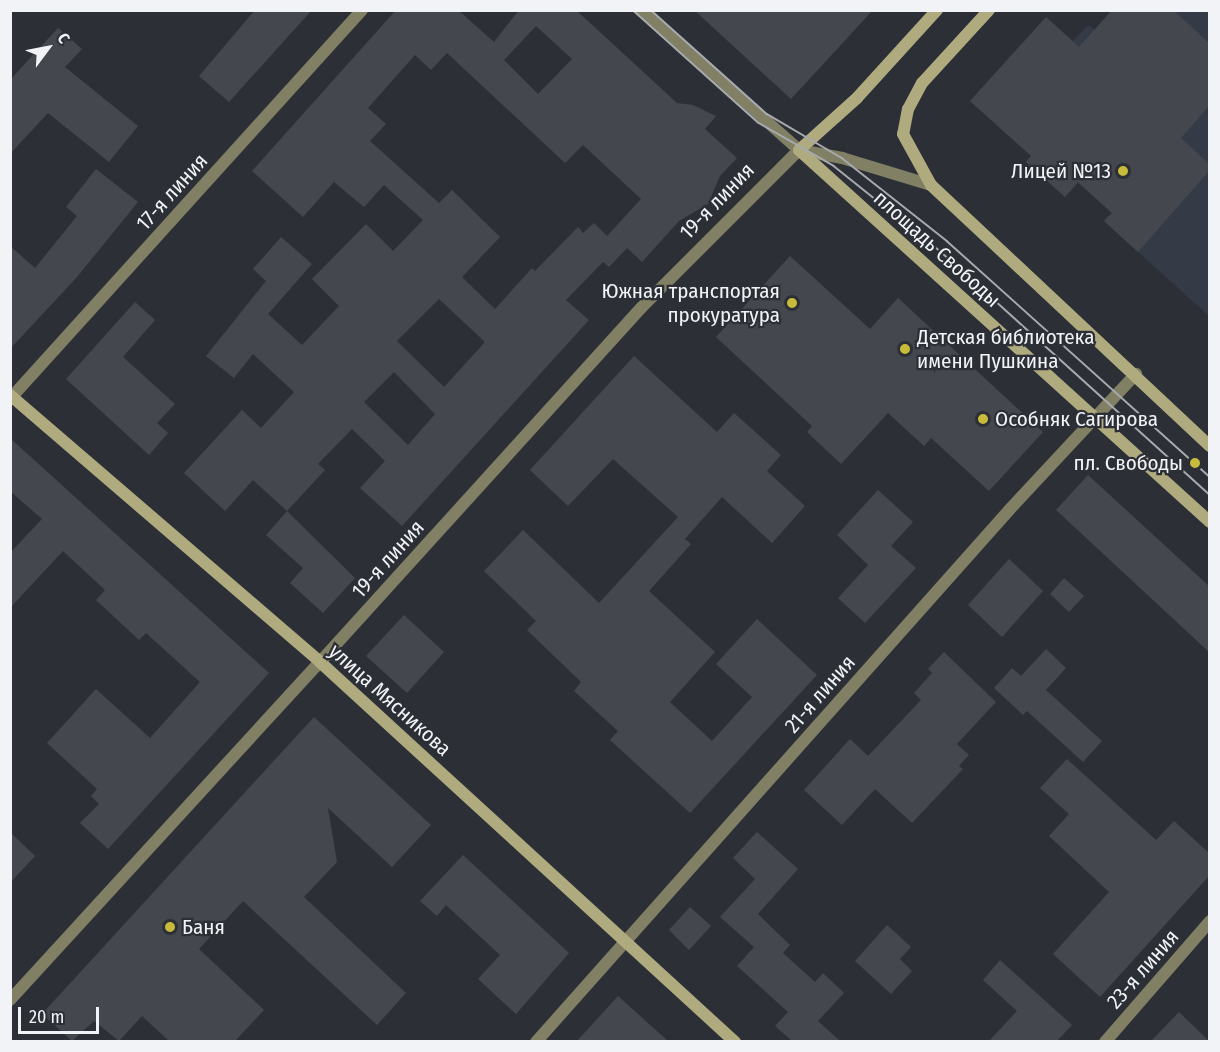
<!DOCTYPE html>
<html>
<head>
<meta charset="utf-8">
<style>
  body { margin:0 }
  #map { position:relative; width:1220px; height:1052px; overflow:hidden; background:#2c3036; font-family:"Fira Sans Condensed",sans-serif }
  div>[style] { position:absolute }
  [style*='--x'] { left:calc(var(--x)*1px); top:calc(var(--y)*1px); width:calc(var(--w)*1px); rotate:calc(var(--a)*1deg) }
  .built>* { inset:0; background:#343b46 }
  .building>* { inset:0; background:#44484e }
  .minor>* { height:12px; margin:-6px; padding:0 6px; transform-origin:6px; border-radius:6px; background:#817f64 }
  .tertiary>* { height:12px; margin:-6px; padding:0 6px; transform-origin:6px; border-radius:6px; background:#817f64 }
  .secondary>* { height:12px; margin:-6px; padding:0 6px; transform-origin:6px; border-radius:6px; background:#b0ab7f }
  .tram>* { height:1.5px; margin:-0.75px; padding:0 0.75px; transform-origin:0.75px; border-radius:0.75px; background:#a7aaae }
  .dots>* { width:16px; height:16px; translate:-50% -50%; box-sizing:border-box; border:3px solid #2c3036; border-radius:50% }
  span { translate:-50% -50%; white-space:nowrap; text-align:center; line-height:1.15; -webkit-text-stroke:4.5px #2c3036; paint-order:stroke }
  .poi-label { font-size:21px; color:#f1f3f7 }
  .right { translate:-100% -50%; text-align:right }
  .left { translate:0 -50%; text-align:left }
  .street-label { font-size:21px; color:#f1f3f7 }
  .frame { position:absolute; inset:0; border:12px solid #f1f3f7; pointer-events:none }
  .north { position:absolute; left:18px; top:18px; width:60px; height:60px; -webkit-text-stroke:4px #2c3036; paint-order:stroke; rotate:58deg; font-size:16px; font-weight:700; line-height:24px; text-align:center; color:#f1f3f7 }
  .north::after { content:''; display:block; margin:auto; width:21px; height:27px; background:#f1f3f7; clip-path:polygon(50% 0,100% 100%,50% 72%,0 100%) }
  .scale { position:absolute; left:18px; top:1007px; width:81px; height:27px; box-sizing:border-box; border:3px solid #f1f3f7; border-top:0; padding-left:8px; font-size:18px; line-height:21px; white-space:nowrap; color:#f1f3f7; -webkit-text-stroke:4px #2c3036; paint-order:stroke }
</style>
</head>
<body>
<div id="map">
  <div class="built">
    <i style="clip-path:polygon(1207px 10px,1209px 12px,1209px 316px,1104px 221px,1112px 213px,1078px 183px,1065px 197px,1026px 162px,1039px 147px,1002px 130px,970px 101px,1046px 17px,1073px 41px,1088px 25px,1095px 30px,1112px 11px)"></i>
  </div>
  <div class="building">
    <i style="clip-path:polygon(255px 10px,312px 10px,229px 102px,199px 76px)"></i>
    <i style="clip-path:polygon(evenodd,396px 10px,458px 10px,494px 42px,519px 10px,576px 10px,677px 103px,693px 105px,716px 116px,705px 129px,737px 158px,720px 176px,708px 204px,679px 221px,642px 262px,627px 248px,609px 267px,603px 262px,566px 300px,589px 320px,402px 526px,360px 488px,385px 461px,352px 429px,318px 464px,325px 470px,287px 511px,253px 480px,225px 511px,184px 473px,242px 410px,261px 428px,294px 392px,253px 354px,234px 378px,206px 356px,266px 281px,253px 269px,281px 237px,312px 264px,268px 314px,302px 345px,339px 306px,312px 279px,366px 224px,393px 251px,423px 220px,384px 185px,364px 207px,334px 182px,303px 217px,252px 171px,396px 10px,536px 26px,572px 59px,538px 94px,504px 60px,536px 26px,396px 10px,447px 53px,565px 163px,583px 145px,641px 199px,607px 236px,594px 223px,583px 233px,578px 227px,535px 271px,532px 268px,495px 309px,462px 277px,500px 237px,452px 190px,439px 203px,370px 141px,386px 124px,368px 108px,415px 55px,431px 70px,447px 53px,396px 10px,439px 299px,485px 342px,444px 387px,397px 341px,439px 299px,396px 10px,394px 372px,435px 414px,408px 445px,364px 402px,394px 372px)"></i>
    <i style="clip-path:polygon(694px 10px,873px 10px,791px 99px)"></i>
    <i style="clip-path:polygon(1112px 10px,1173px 10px,1209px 43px,1209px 106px,1181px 138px,1209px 164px,1209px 171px,1138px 252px,1104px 221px,1112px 213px,1078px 182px,1065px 197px,1026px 162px,1031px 156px,970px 101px,1046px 17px,1079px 47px)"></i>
    <i style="clip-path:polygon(58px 28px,82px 49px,65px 67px,138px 126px,109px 162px,48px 113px,10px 154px,10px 80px)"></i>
    <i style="clip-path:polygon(96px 169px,138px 202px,77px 277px,10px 349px,10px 246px,35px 268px,77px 216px,66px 207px)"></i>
    <i style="clip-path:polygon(790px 256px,870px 329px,898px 298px,1043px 432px,989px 491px,931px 438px,924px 446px,888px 413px,841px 464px,807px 432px,812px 426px,716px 337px)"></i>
    <i style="clip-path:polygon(135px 302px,155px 320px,123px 357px,175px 404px,157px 423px,168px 433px,149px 455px,66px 379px)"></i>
    <i style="clip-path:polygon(634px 356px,717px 432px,734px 413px,781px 455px,767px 471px,805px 506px,772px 543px,722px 497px,685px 539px,691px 544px,649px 591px,715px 652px,670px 702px,712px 741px,752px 697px,716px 664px,757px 619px,817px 675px,690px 813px,610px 740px,618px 731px,574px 691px,581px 682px,527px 630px,536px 621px,484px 571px,523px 530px,599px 603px,678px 517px,613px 459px,568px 506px,530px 470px)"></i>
    <i style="clip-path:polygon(10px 438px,269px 673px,108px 849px,80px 823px,99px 804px,91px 796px,97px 789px,47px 743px,96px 689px,150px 738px,200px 682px,146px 633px,139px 640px,96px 600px,105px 590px,63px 551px,10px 608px,10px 553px,42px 519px,10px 491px)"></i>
    <i style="clip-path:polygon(1088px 475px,1209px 586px,1209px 652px,1056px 510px)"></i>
    <i style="clip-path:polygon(878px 490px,913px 522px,891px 546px,916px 568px,865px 623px,838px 598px,868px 565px,837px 535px)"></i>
    <i style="clip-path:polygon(287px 511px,355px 578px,323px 613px,290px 583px,303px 568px,266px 535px)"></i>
    <i style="clip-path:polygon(1009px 559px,1043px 591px,1002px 637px,968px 605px)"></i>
    <i style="clip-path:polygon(1064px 578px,1084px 596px,1069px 612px,1050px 594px)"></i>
    <i style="clip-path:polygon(404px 615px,444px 652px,407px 693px,366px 656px)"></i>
    <i style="clip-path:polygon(1046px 649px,1066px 668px,1046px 690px,1102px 741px,1083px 762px,1027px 711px,1023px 715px,994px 688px,1012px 668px,1021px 676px)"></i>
    <i style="clip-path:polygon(944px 652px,996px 702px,957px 744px,969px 755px,959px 766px,963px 769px,912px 823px,875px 789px,842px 825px,804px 790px,850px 739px,868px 756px,921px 700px,914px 693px,932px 673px,928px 669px)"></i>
    <i style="clip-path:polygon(314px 717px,431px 825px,392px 867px,328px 808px,337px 862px,304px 897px,406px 993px,377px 1025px,243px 901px,199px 949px,264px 1010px,235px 1041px,169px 1041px,142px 1016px,119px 1041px,94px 1021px,72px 1041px,42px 1014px)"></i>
    <i style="clip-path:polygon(1067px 759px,1156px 840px,1174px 821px,1209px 853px,1209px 876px,1100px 997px,1053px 954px,1109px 892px,1049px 836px,1069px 814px,1040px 788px)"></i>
    <i style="clip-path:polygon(10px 832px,35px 856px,10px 883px)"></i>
    <i style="clip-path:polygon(757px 832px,798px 869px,758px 914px,790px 945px,783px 953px,815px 982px,823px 973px,844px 993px,818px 1021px,840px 1041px,792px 1041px,775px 1026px,788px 1012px,737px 966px,754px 947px,720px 917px,755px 879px,733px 858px)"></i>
    <i style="clip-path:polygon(463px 855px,569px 953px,516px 1014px,478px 979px,500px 955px,446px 905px,437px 916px,420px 901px)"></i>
    <i style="clip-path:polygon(690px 907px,711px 926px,689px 950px,669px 930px)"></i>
    <i style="clip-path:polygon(887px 925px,911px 947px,900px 959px,912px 971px,891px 994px,855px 961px)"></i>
    <i style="clip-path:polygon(1000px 960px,1072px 1025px,1057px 1041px,989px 1041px,1017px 1011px,983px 980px)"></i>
    <i style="clip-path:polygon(618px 996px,668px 1041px,577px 1041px)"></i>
    <i style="clip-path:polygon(1179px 1012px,1209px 1041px,1151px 1041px)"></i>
  </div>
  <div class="minor">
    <i style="--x:10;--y:399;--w:525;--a:-47.86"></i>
    <i style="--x:10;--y:1000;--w:459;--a:-47.5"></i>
    <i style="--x:536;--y:1042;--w:713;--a:-48.35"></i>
    <i style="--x:1010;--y:509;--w:185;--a:-47"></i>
    <i style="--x:1105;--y:1042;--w:160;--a:-49"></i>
  </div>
  <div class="tertiary">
    <i style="--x:642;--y:10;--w:210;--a:41.7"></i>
    <i style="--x:799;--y:150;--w:44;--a:10.5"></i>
    <i style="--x:842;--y:158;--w:93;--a:16.9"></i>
    <i style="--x:320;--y:662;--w:478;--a:-47.8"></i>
    <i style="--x:641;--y:308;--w:223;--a:-45"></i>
  </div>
  <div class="secondary">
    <i style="--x:937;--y:10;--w:119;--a:132.3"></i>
    <i style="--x:857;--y:98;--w:78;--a:138.1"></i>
    <i style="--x:799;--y:150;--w:554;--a:42.15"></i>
    <i style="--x:989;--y:10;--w:99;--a:132.5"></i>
    <i style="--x:922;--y:83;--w:30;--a:118"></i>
    <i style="--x:908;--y:109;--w:25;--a:101"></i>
    <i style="--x:903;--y:134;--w:58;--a:61.2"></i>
    <i style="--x:931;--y:185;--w:382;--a:43.1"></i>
    <i style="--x:10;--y:395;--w:409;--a:40.7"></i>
    <i style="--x:320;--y:662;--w:563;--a:42.48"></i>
  </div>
  <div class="tram">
    <i style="--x:633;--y:10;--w:169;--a:41.9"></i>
    <i style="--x:759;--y:123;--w:86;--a:29.8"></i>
    <i style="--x:834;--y:166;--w:134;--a:38.7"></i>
    <i style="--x:939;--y:250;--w:365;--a:42.1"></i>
    <i style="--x:651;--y:10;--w:156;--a:41.9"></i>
    <i style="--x:767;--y:114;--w:87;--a:30.4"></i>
    <i style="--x:842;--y:158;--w:134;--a:38.3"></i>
    <i style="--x:947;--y:241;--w:353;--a:41.9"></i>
  </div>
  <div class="dots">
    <i style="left:1123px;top:171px;background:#c8bb3b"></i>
    <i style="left:792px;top:303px;background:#c8bb3b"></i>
    <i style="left:905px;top:349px;background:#c8bb3b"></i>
    <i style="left:983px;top:419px;background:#c8bb3b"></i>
    <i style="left:1195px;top:463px;background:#c8bb3b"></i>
    <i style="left:170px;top:927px;background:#c8bb3b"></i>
  </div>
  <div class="poi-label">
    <span class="right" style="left:1111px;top:171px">Лицей №13</span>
    <span class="right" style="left:780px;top:303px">Южная транспортая<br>прокуратура</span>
    <span class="left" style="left:917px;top:349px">Детская библиотека<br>имени Пушкина</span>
    <span class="left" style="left:995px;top:419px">Особняк Сагирова</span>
    <span class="right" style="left:1183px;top:463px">пл. Свободы</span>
    <span class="left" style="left:182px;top:927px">Баня</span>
  </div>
  <div class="street-label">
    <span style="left:172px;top:192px;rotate:-48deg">17-я линия</span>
    <span style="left:717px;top:201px;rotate:-46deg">19-я линия</span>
    <span style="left:937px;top:249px;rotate:42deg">площадь Свободы</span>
    <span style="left:388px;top:559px;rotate:-48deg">19-я линия</span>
    <span style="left:820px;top:694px;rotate:-49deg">21-я линия</span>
    <span style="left:390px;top:700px;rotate:42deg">улица Мясникова</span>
    <span style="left:1143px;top:969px;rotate:-49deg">23-я линия</span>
  </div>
  <div class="frame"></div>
  <div class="north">С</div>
  <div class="scale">20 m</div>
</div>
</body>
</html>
